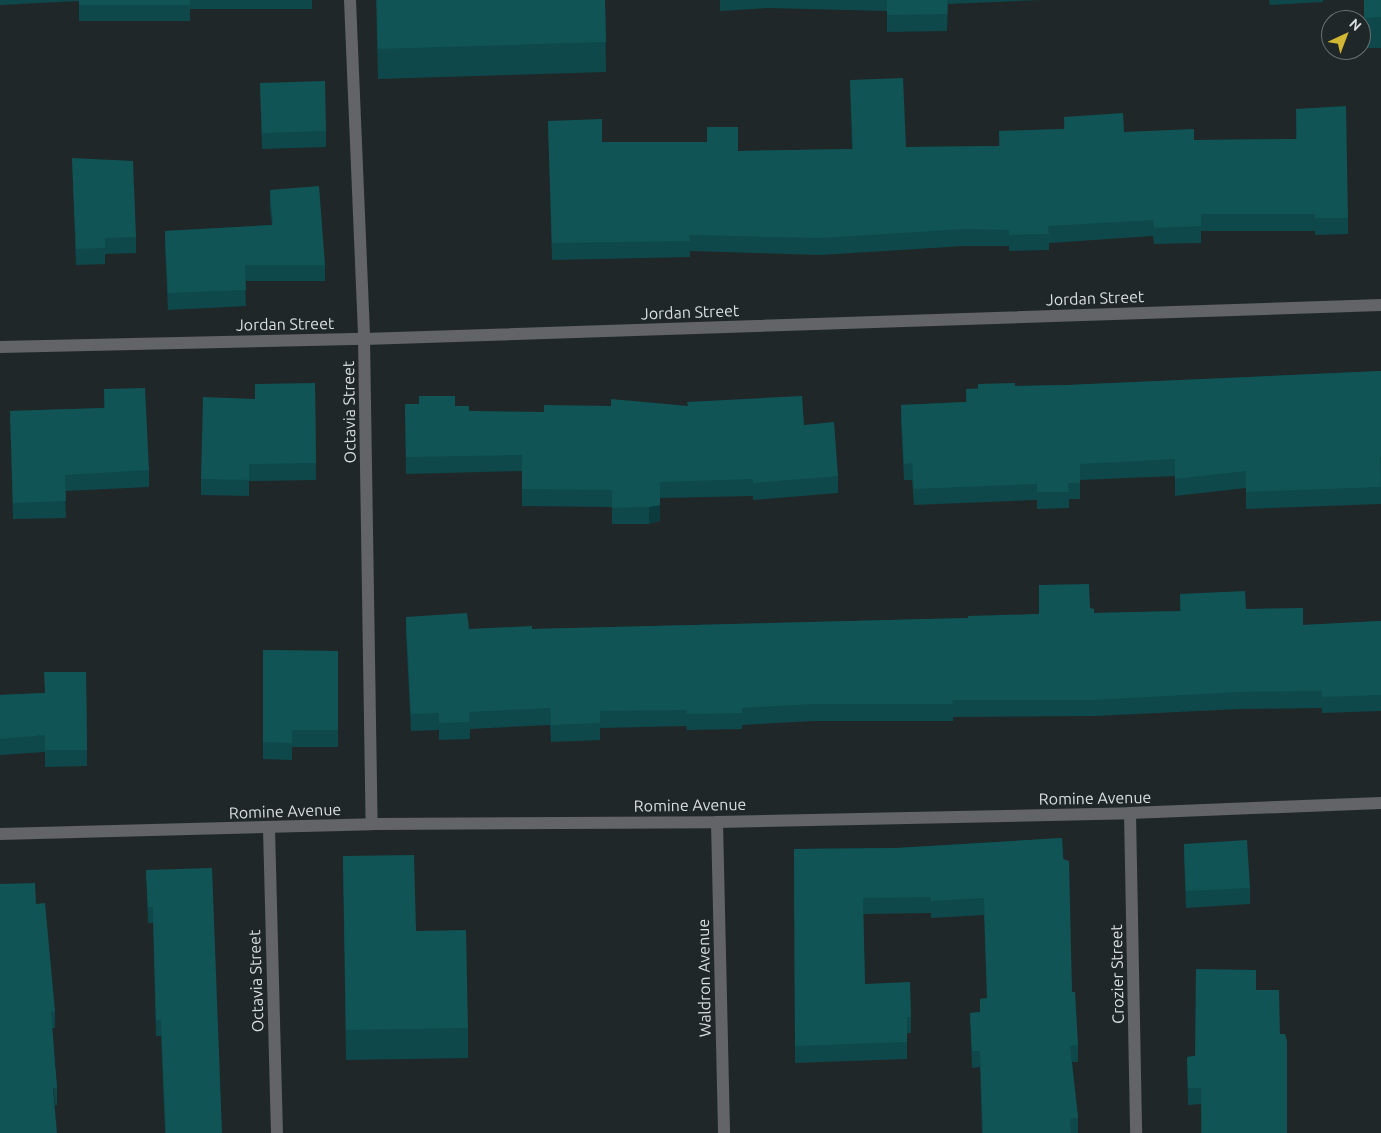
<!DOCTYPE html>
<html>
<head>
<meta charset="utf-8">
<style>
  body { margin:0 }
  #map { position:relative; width:1381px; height:1133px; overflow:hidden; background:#202729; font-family:Ubuntu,sans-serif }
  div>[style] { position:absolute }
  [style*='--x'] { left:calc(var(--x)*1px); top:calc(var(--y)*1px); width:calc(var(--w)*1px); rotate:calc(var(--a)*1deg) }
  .minor>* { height:12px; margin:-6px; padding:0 6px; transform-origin:6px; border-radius:6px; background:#626467 }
  .wall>* { inset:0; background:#0e484a }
  .shaded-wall>* { inset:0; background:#0b3b3c }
  .building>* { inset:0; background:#105456 }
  span { translate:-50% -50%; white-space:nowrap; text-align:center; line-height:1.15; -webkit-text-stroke:4px #202729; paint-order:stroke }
  .street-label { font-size:16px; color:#dbdfe1 }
  .north { position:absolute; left:1321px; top:10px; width:50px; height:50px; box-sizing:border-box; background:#202729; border:1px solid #6b7173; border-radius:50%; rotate:43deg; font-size:14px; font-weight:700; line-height:20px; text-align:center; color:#dbdfe1 }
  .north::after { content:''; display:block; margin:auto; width:18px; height:22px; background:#d2b735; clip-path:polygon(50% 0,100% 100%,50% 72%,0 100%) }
</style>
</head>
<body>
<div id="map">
  <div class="minor">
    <i style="--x:350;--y:0;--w:339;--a:87.6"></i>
    <i style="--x:364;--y:339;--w:485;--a:89.1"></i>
    <i style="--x:0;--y:347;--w:364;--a:-1.3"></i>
    <i style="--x:364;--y:339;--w:1018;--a:-1.91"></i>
    <i style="--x:1130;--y:813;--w:320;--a:88.9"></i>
    <i style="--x:717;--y:822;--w:311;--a:88.7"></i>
    <i style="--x:269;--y:829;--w:304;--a:88.5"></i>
    <i style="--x:0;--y:834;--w:372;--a:-1.5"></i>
    <i style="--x:372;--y:824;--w:345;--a:-0.3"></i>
    <i style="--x:717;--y:822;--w:413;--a:-1.2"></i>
    <i style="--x:1130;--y:813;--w:251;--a:-2.3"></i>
  </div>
  <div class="wall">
    <i style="clip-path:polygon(0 0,312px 0,312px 9px,190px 9px,190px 21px,79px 21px,79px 1px,0 5px)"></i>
    <i style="clip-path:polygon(376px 0,605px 0,606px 72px,378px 79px)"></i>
    <i style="clip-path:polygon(720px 0,1041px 0,948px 4px,947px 31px,887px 32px,887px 11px,768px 8px,720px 11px)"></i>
    <i style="clip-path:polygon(1269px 0,1323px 0,1323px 2px,1270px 5px)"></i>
    <i style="clip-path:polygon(1364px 0,1381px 0,1381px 48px,1364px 48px)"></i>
    <i style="clip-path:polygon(850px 80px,906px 147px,999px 146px,999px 131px,1064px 129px,1064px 117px,1124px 132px,1194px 140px,1296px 139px,1296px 109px,1348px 218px,1348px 234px,1315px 235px,1315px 231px,1201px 231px,1201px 243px,1154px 244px,1153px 236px,1049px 243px,1049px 250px,1009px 251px,1009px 246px,964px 246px,821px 255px,690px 251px,690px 257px,552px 260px,548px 121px,602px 142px,738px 151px,852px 149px)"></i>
    <i style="clip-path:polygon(260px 83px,326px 131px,326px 147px,262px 149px)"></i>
    <i style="clip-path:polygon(72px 158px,136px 237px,136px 253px,105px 254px,105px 264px,76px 265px)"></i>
    <i style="clip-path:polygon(270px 190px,325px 265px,325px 281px,245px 281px,246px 306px,168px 310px,165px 247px,165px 231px,272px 225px,270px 207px)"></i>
    <i style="clip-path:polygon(1381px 371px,1381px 504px,1246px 509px,1246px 488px,1175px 496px,1175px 476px,1080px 480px,1080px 499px,1069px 499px,1069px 508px,1037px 509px,1037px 500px,914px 505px,912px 480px,904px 480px,901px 422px,901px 405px,966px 402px,966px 389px,1015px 386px,1068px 385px)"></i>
    <i style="clip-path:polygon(315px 383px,316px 480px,249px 481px,249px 496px,201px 495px,201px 479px,255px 399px)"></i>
    <i style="clip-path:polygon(104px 389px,149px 470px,149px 487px,65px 491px,66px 518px,13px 519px,10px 411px,104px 408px)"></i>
    <i style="clip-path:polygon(419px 396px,455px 406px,469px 411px,804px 425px,838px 476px,838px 493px,753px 500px,753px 496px,660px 498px,660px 521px,649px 524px,612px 524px,612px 507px,522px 506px,522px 471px,406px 474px,405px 404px,419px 404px)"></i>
    <i style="clip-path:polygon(1180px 594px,1246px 609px,1303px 625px,1381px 621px,1381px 711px,1322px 713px,1322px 708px,1240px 709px,1095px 716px,953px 717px,953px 721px,813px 721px,742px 725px,742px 729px,687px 730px,686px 726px,600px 728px,600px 740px,551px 742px,550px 725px,470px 729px,470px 739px,439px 740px,439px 730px,411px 731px,406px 633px,406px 617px,469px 629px,532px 629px,968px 618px,1039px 614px,1090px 608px,1094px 613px,1180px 611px)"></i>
    <i style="clip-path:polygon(263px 650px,338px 651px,338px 747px,292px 747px,292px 760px,263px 759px)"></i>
    <i style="clip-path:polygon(86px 672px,87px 766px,45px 767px,45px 752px,0 755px,0 695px,44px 693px)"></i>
    <i style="clip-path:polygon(1062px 838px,1072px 992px,1078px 1045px,1078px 1062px,1072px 1062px,1078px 1118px,1078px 1133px,982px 1133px,980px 1067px,972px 1068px,970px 1013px,980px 1012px,980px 999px,987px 998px,984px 915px,931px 918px,931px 913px,863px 914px,865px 984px,911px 1017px,911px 1033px,907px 1033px,907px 1059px,795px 1063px,794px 849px,897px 848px)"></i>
    <i style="clip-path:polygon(1184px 844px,1250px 888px,1250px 904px,1186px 908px,1184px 860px)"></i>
    <i style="clip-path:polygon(343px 856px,416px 931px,468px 1028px,468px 1058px,346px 1060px)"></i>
    <i style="clip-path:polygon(146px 870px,222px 1133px,165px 1133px,161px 1036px,156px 1036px,153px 923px,148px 923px)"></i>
    <i style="clip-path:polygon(36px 904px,55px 1011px,55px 1028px,52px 1028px,57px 1088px,57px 1105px,55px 1105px)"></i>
    <i style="clip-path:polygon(1256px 990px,1280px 1034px,1287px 1133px,1201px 1133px,1201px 1104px,1188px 1105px,1187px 1057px,1195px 1056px)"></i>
  </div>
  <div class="shaded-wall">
    <i style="clip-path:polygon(660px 505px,660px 521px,649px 524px,649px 507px)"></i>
  </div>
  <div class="building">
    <i style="clip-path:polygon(79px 0,190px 0,190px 5px,79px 5px)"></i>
    <i style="clip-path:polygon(377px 0,605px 0,606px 42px,378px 49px)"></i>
    <i style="clip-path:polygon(887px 0,947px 0,947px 14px,887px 15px)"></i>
    <i style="clip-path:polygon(1364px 0,1381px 0,1381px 17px,1364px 18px)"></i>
    <i style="clip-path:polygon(903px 78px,906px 147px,1000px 146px,999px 131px,1065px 129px,1064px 117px,1123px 113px,1124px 132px,1194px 129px,1194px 140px,1297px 139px,1296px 109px,1346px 106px,1348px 218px,1315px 218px,1315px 214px,1201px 214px,1201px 226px,1154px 228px,1153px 220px,1048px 226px,1049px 234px,1009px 235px,1009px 230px,964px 229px,821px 238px,689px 235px,690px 241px,552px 243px,548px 121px,602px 119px,602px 142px,707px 142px,707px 127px,738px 127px,738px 151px,853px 149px,850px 80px)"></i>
    <i style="clip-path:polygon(325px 81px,326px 131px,262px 133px,260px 83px)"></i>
    <i style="clip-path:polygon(72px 158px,133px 161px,136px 237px,105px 238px,105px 248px,76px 249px)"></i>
    <i style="clip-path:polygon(319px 186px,325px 265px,245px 265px,246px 290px,168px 293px,165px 231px,273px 225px,270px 190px)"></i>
    <i style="clip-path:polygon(1381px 371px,1381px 457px,1380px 457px,1381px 487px,1246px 492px,1246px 471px,1175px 479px,1175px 459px,1080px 464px,1080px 483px,1068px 483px,1069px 492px,1037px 492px,1037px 484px,914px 489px,912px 463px,904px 464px,901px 405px,967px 402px,966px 389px,978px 389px,978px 384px,1015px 383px,1015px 386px,1068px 385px)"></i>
    <i style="clip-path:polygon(315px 383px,316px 463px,249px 464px,249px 480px,201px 479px,203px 397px,255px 399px,255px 384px)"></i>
    <i style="clip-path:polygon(145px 388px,149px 470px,65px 475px,66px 501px,13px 503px,10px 411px,105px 408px,104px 389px)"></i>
    <i style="clip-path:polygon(419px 396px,455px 396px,455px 406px,469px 406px,469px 411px,544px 412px,544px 405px,611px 406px,611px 399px,688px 406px,687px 402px,802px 396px,804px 425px,834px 422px,838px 476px,753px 483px,753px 479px,660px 482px,660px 505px,649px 507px,612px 508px,612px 490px,522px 489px,522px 455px,406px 457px,405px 404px,419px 404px)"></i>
    <i style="clip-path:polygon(1089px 584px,1090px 608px,1094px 609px,1094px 613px,1181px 611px,1180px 594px,1245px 591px,1246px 609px,1303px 608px,1303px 625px,1381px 621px,1381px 695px,1322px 697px,1322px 691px,1240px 692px,1095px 700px,952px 700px,953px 704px,813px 704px,742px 708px,742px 713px,687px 714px,686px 710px,600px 711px,600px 723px,551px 725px,550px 708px,469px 712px,470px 722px,439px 723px,439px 713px,411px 714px,406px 617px,467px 613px,469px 629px,532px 626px,532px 629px,968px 618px,968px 616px,1039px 614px,1039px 585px)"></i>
    <i style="clip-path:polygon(263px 650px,338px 651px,338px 730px,292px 730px,292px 743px,263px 742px)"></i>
    <i style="clip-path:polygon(44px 672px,86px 672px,87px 750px,45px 750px,45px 735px,0 739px,0 695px,45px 693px)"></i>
    <i style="clip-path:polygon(1062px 838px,1063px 859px,1069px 861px,1072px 992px,1075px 992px,1078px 1045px,1070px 1046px,1078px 1118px,1070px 1118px,1071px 1133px,983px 1133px,980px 1051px,972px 1051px,970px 1013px,980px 1012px,980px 999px,987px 998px,984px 898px,931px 901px,931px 897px,863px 898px,865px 984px,910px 982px,911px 1017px,907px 1017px,907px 1042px,795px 1046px,794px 849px,897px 848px)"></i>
    <i style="clip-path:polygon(1247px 840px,1250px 888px,1186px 891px,1184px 844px)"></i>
    <i style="clip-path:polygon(414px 855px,416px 931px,466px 930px,468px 1028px,346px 1030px,343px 856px)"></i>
    <i style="clip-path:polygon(212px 868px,222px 1133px,166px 1133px,161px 1020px,156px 1020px,153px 907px,148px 907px,146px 870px)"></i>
    <i style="clip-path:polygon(35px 883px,36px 904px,45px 903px,55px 1011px,51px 1012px,57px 1088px,53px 1088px,57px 1133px,0 1133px,0 884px)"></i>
    <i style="clip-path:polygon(1196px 969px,1256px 970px,1256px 990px,1279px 990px,1280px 1034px,1285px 1034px,1287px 1041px,1287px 1133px,1202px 1133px,1201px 1088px,1188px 1088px,1187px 1057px,1195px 1056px)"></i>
  </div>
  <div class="street-label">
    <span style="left:1095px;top:298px;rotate:-2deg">Jordan Street</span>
    <span style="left:690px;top:312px;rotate:-2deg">Jordan Street</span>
    <span style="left:285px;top:324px;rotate:-1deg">Jordan Street</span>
    <span style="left:349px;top:412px;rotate:-91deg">Octavia Street</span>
    <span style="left:1095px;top:798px;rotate:-1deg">Romine Avenue</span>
    <span style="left:690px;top:805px;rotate:-1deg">Romine Avenue</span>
    <span style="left:285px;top:811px;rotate:-2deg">Romine Avenue</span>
    <span style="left:1117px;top:974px;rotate:-91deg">Crozier Street</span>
    <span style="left:704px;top:978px;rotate:-91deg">Waldron Avenue</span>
    <span style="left:256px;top:981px;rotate:-92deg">Octavia Street</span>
  </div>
  <div class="north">N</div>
</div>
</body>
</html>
